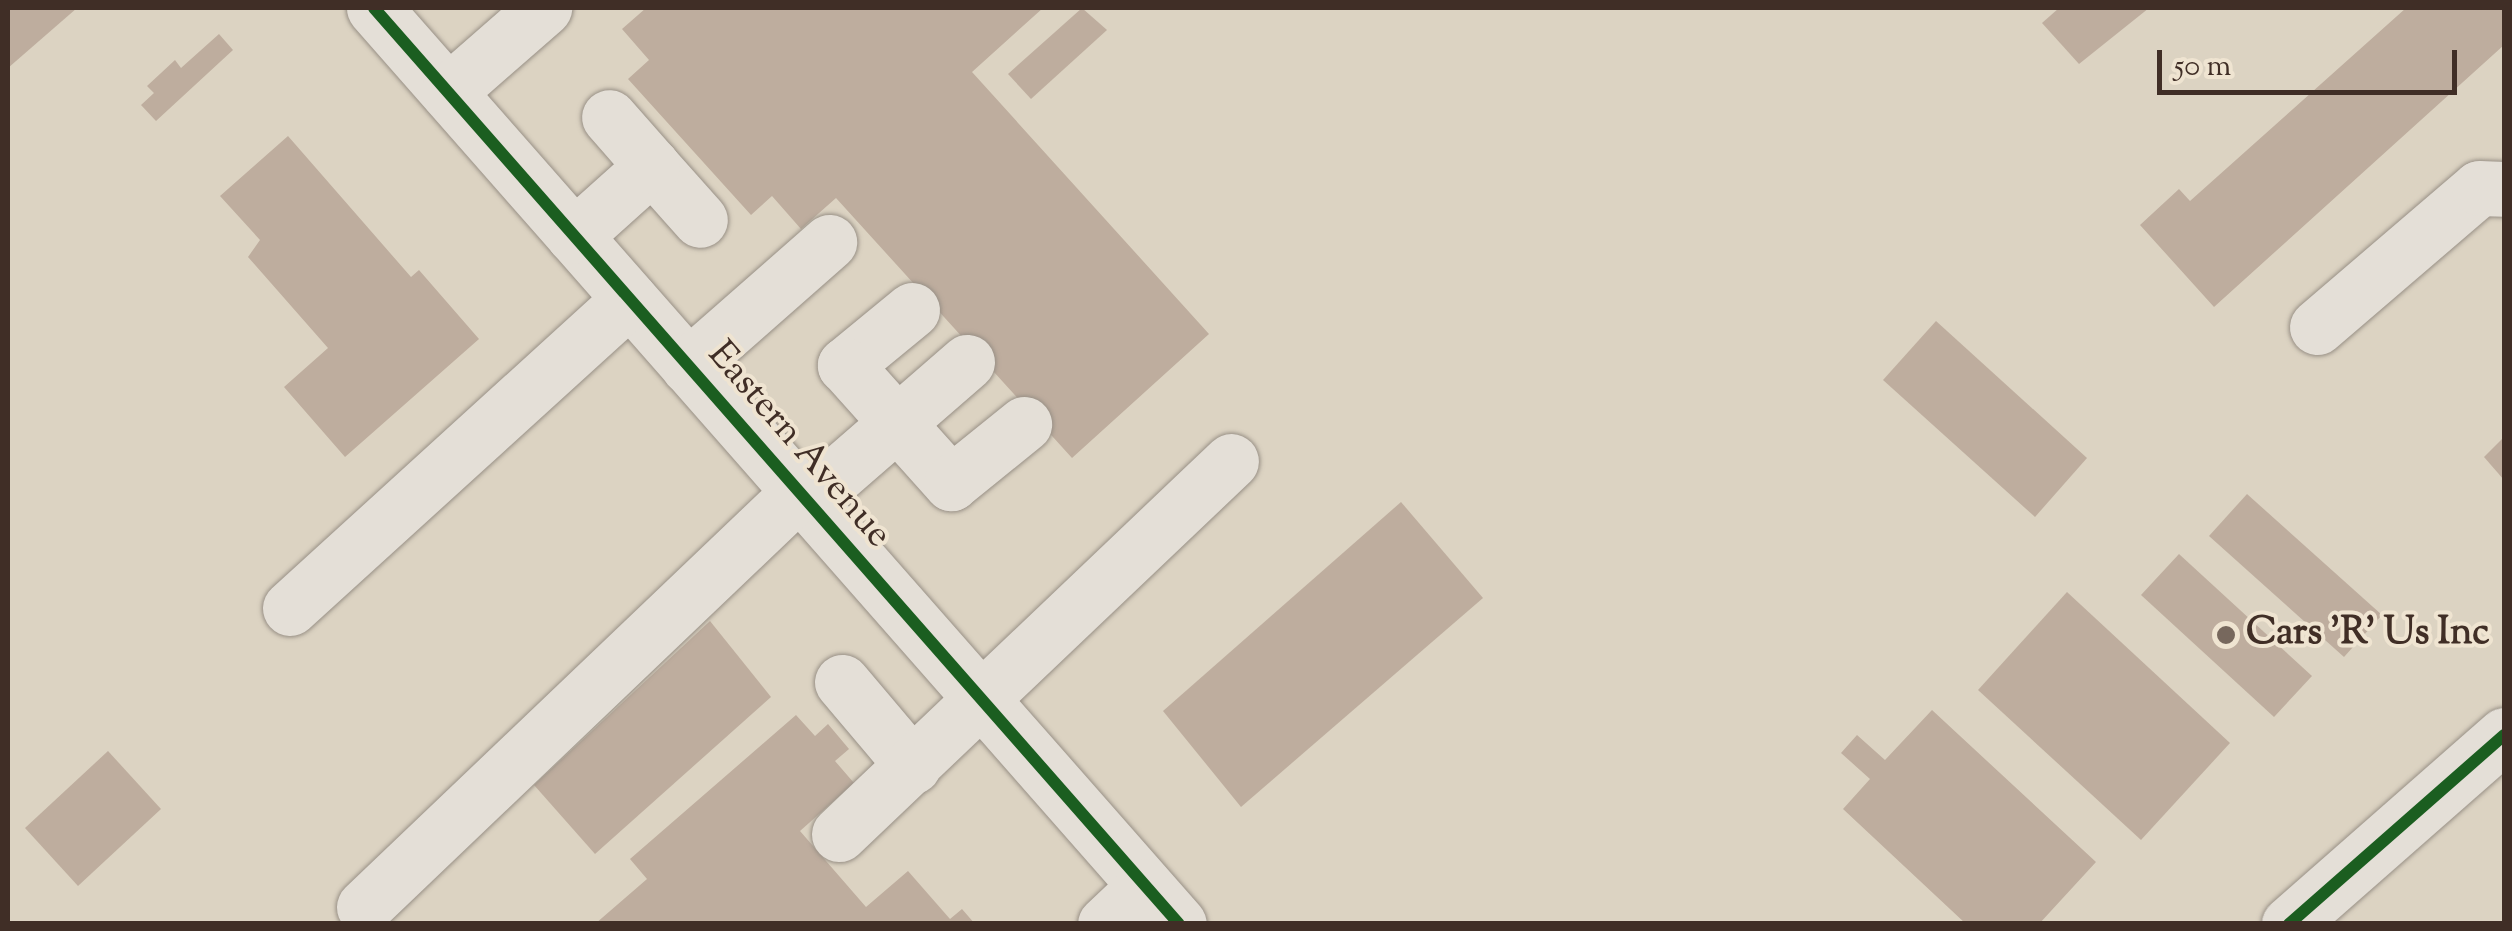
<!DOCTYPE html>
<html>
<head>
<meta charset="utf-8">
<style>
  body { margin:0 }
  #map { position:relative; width:2512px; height:931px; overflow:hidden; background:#dcd3c2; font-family:"Sorts Mill Goudy",serif }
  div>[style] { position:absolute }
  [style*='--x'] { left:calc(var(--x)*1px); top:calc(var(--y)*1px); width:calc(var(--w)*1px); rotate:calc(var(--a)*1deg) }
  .building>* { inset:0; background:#bead9e }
  .roads { filter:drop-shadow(0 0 2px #989086) drop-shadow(0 0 2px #989086) }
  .minor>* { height:55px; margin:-27.5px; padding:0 27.5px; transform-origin:27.5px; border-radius:27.5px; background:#e4dfd7 }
  .cycleway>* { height:12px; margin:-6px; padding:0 6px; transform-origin:6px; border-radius:6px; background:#1b5e20 }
  .dots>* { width:28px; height:28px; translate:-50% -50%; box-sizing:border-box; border:5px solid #efe4d1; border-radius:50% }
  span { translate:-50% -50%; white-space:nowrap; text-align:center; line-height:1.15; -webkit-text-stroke:8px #efe4d1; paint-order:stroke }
  .street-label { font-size:38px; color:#402e26 }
  .poi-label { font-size:38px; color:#402e26; font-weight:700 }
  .left { translate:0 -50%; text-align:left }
  .frame { position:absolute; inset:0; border:10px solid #402e26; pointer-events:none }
  .scale { position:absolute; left:2157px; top:50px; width:300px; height:45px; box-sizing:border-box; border:5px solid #402e26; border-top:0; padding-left:12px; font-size:30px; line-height:35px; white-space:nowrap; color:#402e26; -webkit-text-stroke:8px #efe4d1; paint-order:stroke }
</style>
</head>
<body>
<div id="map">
  <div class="building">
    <i style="clip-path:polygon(8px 8px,77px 8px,8px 68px)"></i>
    <i style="clip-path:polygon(646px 8px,1043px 8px,972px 72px,1209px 334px,1072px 458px,836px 198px,801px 229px,772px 196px,751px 215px,628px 79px,649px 60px,622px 29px)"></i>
    <i style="clip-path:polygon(1082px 8px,1107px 30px,1031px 99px,1008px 74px)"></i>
    <i style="clip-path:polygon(2059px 8px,2149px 8px,2079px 64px,2042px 23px)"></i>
    <i style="clip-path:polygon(2406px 8px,2504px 8px,2504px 45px,2214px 307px,2140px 225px,2179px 189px,2190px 201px)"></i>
    <i style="clip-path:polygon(219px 34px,233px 50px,156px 121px,141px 105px,154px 93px,147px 86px,175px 60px,181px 68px)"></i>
    <i style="clip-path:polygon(288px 136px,411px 277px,419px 270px,479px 339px,345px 457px,284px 387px,328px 348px,248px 257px,260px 240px,220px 196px)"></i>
    <i style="clip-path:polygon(1936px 321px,2087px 458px,2035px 517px,1883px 380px)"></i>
    <i style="clip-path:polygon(2504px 437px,2504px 480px,2484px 457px)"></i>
    <i style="clip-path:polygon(2247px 494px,2382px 615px,2344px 657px,2209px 536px)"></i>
    <i style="clip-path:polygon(1401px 502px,1483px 598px,1241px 807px,1163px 711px)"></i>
    <i style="clip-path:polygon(2179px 554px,2312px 676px,2274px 717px,2141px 595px)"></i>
    <i style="clip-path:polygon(2067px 592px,2230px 743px,2141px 840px,1978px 690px)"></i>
    <i style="clip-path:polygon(710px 621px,771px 697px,595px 854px,534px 785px)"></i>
    <i style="clip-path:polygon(1932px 710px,2096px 862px,2039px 924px,1966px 924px,1843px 809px,1870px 779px,1841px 753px,1857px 735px,1885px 760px)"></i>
    <i style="clip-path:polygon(796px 715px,815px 736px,828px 724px,849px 749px,835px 761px,854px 783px,800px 831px,866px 907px,908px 871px,950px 919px,962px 909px,975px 924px,595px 924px,647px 879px,630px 859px)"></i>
    <i style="clip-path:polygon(108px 751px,161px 809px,78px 886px,25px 828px)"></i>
  </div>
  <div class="roads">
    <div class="minor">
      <i style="--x:374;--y:8;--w:1219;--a:48.69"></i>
      <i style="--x:448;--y:92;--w:128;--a:-41.2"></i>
      <i style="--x:652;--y:166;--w:72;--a:48.4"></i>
      <i style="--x:574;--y:236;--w:105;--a:-41.9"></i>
      <i style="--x:652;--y:166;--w:65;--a:-131.3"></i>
      <i style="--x:912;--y:310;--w:87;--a:140.6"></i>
      <i style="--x:845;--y:365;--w:159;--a:48.1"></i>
      <i style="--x:951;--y:483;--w:94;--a:-38.9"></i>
      <i style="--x:2317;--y:327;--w:213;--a:-40.6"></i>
      <i style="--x:2479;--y:188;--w:25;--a:2"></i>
      <i style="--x:688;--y:366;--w:188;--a:-41.3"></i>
      <i style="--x:807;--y:501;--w:212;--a:-41"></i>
      <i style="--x:290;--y:608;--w:459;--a:-42.3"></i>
      <i style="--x:842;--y:682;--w:110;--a:49.8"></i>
      <i style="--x:839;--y:834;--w:541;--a:-43.58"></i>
      <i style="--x:364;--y:907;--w:601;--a:-43.65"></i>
      <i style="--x:1105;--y:924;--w:55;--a:-43.5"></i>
      <i style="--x:2289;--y:924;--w:286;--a:-41.3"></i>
    </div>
  </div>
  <div class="cycleway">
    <i style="--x:374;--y:8;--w:1219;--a:48.69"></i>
    <i style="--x:2289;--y:924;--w:286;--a:-41.3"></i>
  </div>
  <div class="dots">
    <i style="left:2226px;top:635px;background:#77685d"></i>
  </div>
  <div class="street-label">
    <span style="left:798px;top:446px;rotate:49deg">Eastern Avenue</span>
  </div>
  <div class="poi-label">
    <span class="left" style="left:2246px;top:635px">Cars 'R' Us Inc</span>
  </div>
  <div class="frame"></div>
  <div class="scale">50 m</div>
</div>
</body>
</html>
